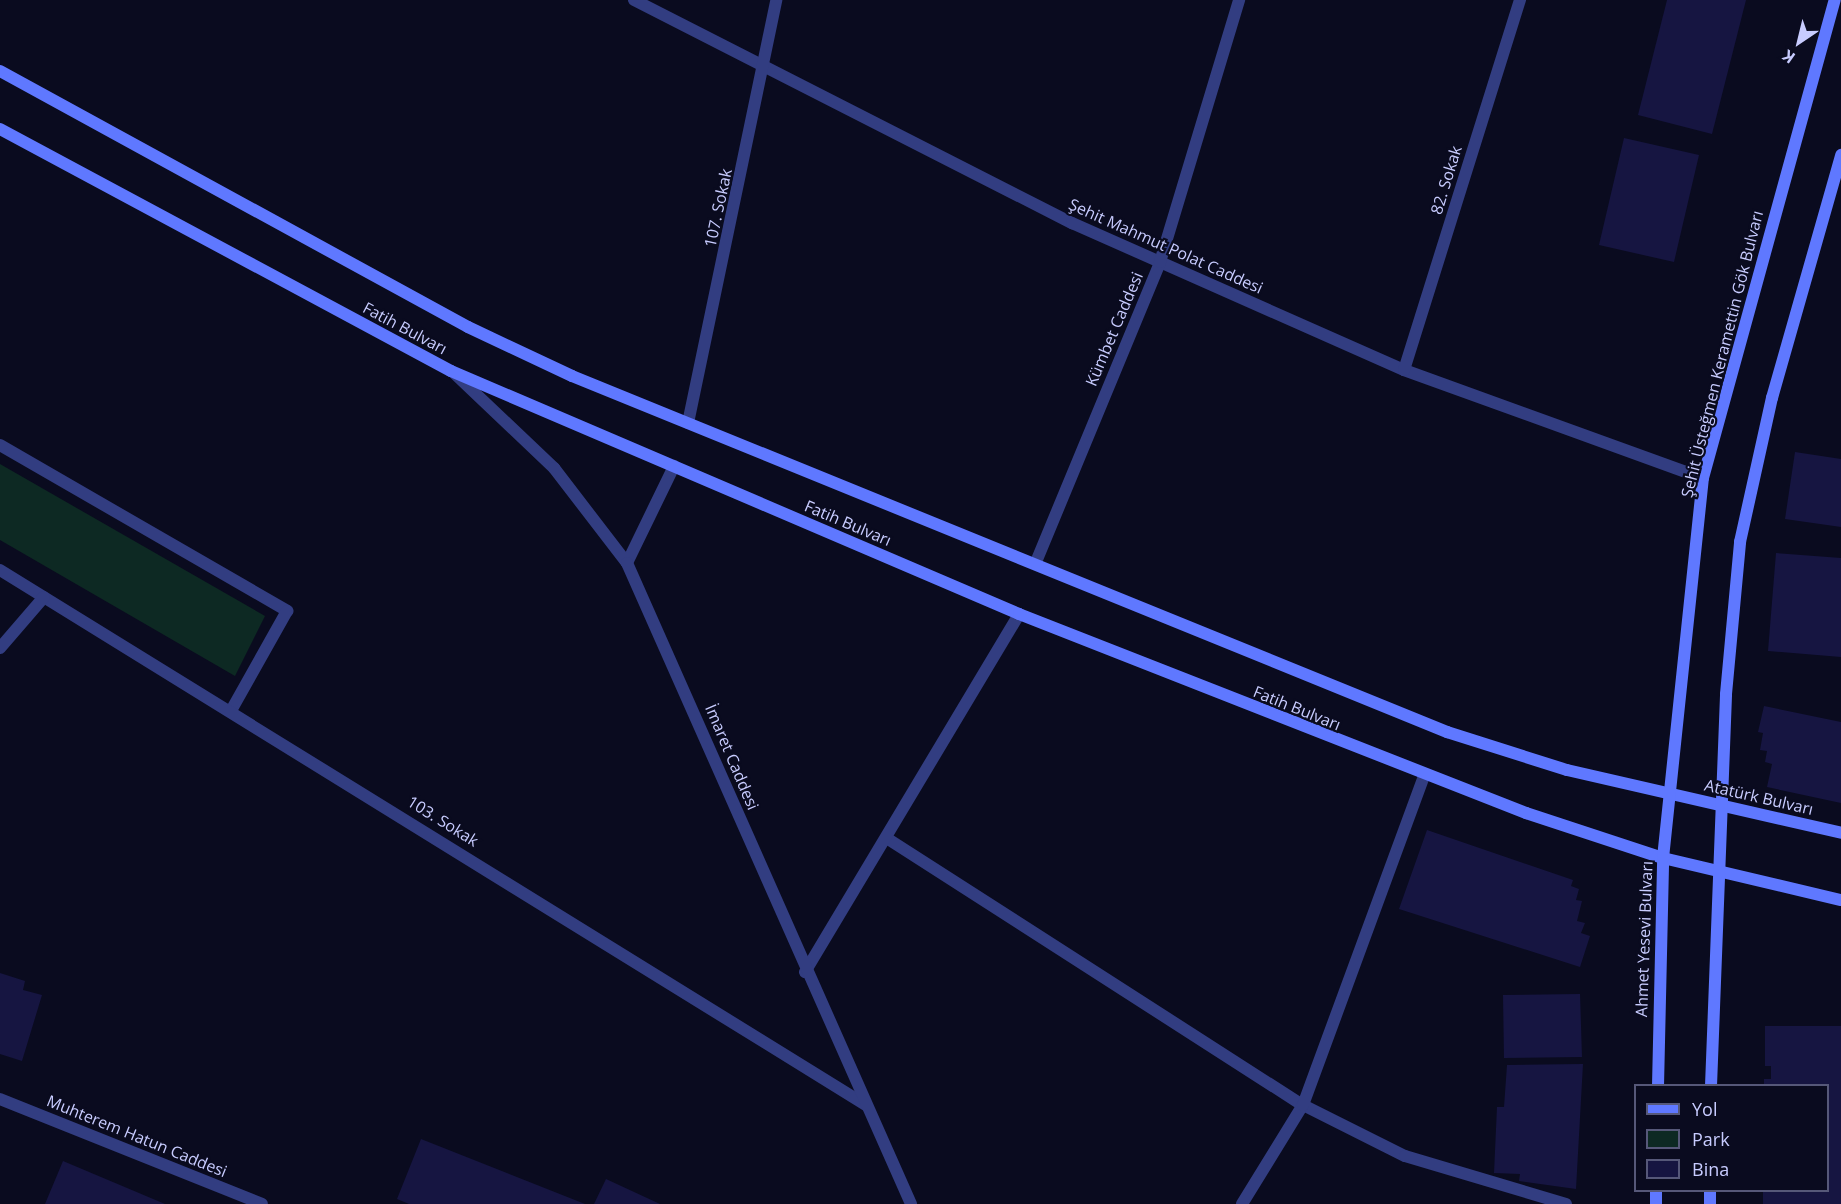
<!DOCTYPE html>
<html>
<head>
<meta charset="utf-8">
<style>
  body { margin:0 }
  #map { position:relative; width:1841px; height:1204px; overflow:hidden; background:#0a0b1f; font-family:"Open Sans",sans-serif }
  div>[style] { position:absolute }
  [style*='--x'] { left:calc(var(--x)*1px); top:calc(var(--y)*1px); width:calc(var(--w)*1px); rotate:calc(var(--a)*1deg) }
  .green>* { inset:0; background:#0d2923 }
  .building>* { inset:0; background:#161541 }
  .minor>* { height:12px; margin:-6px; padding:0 6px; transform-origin:6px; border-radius:6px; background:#323d81 }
  .tertiary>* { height:12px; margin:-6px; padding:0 6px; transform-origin:6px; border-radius:6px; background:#323d81 }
  .secondary>* { height:12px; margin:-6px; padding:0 6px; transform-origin:6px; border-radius:6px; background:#5f78ff }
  span { translate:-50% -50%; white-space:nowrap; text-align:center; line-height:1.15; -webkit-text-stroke:4.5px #0a0b1f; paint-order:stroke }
  .street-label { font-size:16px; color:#c8ccff }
  .legend { position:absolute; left:1634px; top:1084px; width:195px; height:108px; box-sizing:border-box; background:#0a0b1f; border:2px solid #565879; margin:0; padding:8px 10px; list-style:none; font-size:18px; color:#c8ccff }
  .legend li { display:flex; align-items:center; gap:12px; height:30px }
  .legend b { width:30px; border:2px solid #565879 }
  .north { position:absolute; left:1769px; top:12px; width:60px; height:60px; -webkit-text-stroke:4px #0a0b1f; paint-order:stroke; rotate:215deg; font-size:16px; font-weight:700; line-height:24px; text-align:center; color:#c8ccff }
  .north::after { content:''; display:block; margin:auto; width:21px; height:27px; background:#c8ccff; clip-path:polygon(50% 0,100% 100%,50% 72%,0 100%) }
</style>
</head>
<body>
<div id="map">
  <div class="green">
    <i style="clip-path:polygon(0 464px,265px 616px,235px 676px,0 540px)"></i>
  </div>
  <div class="building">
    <i style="clip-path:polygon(1667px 0,1746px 0,1712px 134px,1638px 115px)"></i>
    <i style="clip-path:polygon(1624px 138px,1699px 155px,1674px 262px,1599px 245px)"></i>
    <i style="clip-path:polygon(1795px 452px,1841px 459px,1841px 527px,1785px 519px)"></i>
    <i style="clip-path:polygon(1776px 553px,1841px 558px,1841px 657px,1768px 651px)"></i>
    <i style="clip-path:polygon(1764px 706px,1841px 722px,1841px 803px,1767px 787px,1772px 764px,1765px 762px,1767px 751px,1760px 750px,1763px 733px,1758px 732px)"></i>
    <i style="clip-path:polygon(1427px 830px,1573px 880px,1571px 886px,1579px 889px,1576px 900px,1582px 901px,1577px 921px,1585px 923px,1581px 933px,1590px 936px,1580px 967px,1399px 909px)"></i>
    <i style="clip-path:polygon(0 973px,25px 981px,23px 990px,42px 995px,22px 1061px,0 1054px)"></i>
    <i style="clip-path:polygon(1580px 994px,1582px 1057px,1504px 1058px,1503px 995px)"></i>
    <i style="clip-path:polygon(1765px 1026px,1841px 1026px,1841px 1204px,1763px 1204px,1763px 1191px,1828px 1190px,1828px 1086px,1764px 1086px,1764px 1079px,1771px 1079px,1771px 1066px,1765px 1066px)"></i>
    <i style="clip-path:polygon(1583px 1064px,1576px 1189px,1519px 1181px,1520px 1174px,1494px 1173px,1497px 1107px,1504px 1107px,1507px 1065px)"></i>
    <i style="clip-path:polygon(421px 1139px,585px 1204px,409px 1204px,397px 1199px)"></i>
    <i style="clip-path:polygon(63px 1161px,165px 1204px,45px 1204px)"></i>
    <i style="clip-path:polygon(606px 1179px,660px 1204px,594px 1204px)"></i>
  </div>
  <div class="minor">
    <i style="--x:634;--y:0;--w:492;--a:27"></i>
    <i style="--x:1072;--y:223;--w:363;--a:23.9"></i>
    <i style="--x:1404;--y:370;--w:318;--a:19.9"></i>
    <i style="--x:1404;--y:370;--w:388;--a:-72.6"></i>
    <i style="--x:688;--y:423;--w:432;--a:-78.2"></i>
    <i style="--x:0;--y:445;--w:332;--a:30"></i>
    <i style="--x:287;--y:611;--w:112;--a:119.3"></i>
    <i style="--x:1036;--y:562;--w:325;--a:-67.5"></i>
    <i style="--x:1160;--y:262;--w:274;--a:-73.2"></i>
    <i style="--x:627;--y:563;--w:108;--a:-64.1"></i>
    <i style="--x:0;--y:570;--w:1018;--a:31.71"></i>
    <i style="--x:0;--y:648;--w:67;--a:-49.2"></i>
    <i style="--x:888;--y:839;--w:493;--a:32.7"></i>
    <i style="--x:1303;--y:1105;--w:114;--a:26.6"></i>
    <i style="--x:1405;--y:1156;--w:168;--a:16.6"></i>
    <i style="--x:805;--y:972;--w:417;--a:-59.1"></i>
    <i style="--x:1242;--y:1204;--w:116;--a:-58.4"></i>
    <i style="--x:1303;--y:1105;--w:350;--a:-69.8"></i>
  </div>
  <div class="tertiary">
    <i style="--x:455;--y:374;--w:137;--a:43.5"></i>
    <i style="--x:554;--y:468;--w:120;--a:52.5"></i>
    <i style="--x:627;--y:563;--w:701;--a:66.1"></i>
    <i style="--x:0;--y:1099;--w:282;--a:21.8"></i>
  </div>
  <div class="secondary">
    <i style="--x:0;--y:71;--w:533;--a:28.68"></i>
    <i style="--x:468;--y:327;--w:115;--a:25.2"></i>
    <i style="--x:572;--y:376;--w:945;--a:22.14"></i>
    <i style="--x:1447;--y:732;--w:126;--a:17.6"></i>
    <i style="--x:1567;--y:770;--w:281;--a:12.9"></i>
    <i style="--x:0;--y:129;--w:512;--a:28.22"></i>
    <i style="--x:451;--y:371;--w:618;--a:23.16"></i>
    <i style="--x:1019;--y:614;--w:545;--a:21.43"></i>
    <i style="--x:1526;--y:813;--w:144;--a:18.2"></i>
    <i style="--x:1663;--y:858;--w:183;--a:13.3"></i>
    <i style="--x:1658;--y:1086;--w:228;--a:-88.7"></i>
    <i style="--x:1663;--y:858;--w:382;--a:-84"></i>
    <i style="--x:1703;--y:478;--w:496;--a:-74.6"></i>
    <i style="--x:1711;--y:1086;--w:392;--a:-87.8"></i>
    <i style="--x:1726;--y:694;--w:153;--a:-84.7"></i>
    <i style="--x:1740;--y:542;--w:148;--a:-77.5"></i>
    <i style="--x:1772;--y:398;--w:253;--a:-74.1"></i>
    <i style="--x:1656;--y:1204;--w:14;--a:-90"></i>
    <i style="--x:1710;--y:1204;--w:14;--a:-90"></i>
  </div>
  <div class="street-label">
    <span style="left:1446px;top:180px;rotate:-73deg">82. Sokak</span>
    <span style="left:718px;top:208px;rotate:-78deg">107. Sokak</span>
    <span style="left:1166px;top:246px;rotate:24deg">Şehit Mahmut Polat Caddesi</span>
    <span style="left:405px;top:328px;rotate:28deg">Fatih Bulvarı</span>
    <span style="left:1114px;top:329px;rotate:-67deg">Kümbet Caddesi</span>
    <span style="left:1722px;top:354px;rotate:-76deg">Şehit Üsteğmen Keramettin Gök Bulvarı</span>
    <span style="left:848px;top:523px;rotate:23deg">Fatih Bulvarı</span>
    <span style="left:1297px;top:708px;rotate:22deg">Fatih Bulvarı</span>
    <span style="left:732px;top:757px;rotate:67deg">İmaret Caddesi</span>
    <span style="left:1759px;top:797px;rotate:13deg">Atatürk Bulvarı</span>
    <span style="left:443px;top:821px;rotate:32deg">103. Sokak</span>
    <span style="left:1644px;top:939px;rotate:-88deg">Ahmet Yesevi Bulvarı</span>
    <span style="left:137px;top:1136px;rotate:22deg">Muhterem Hatun Caddesi</span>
  </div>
  <ul class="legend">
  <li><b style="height:8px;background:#5f78ff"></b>Yol</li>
  <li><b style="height:16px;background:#0d2923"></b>Park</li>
  <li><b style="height:16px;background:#161541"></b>Bina</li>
  </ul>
  <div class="north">K</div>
</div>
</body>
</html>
